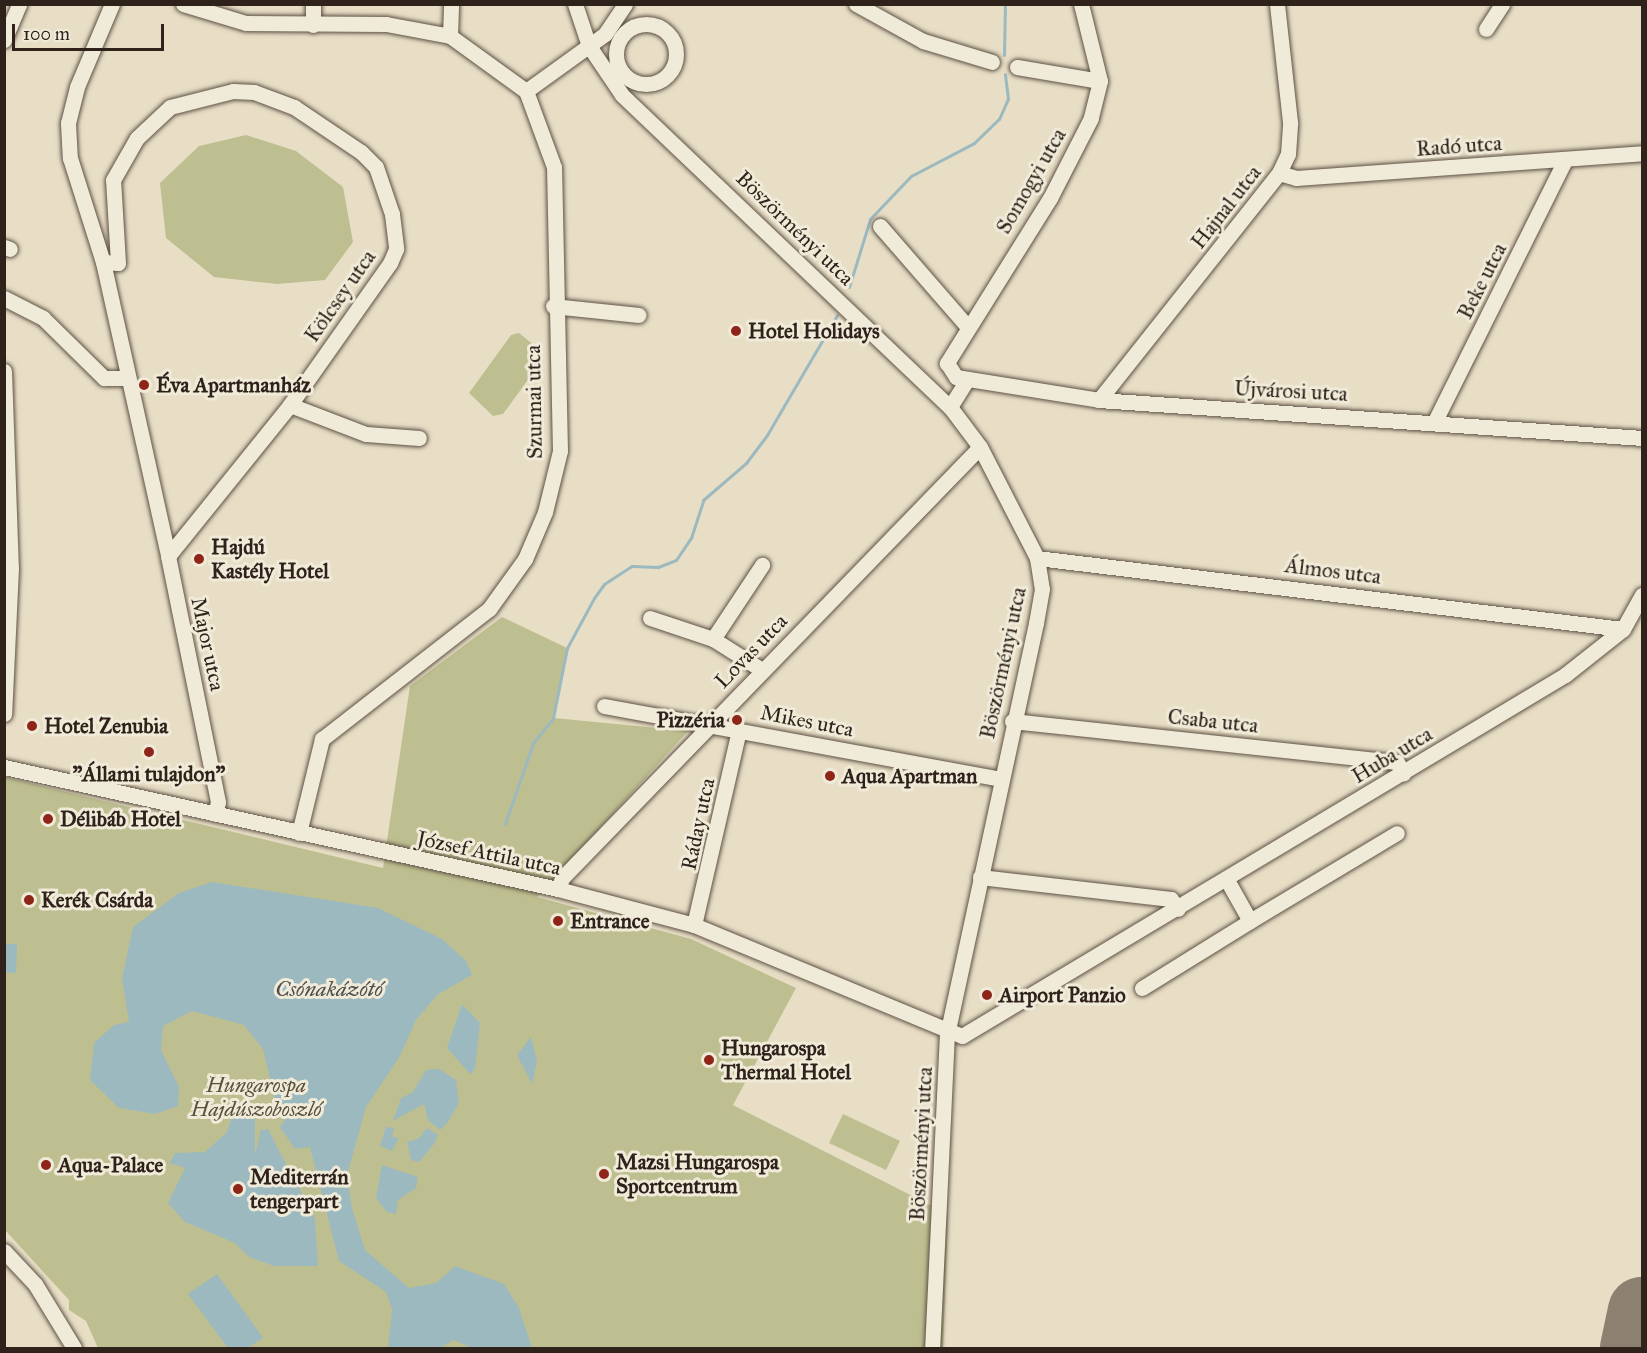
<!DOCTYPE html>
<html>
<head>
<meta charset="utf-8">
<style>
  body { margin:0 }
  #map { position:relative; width:1647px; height:1353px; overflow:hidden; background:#e8dec5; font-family:"IM FELL Great Primer",serif }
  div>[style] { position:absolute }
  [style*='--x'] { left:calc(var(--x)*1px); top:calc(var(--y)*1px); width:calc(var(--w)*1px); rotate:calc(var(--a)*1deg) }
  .green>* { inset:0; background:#bebf90 }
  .water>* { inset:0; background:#9cb9bf }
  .stream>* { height:3px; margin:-1.5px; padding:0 1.5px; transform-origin:1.5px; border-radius:1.5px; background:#9cb9bf }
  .runway>* { height:68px; margin:-34px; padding:0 34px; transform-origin:34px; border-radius:34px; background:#8c8070 }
  .roads { filter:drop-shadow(0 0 2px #5d5145) drop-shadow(0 0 2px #5d5145) }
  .minor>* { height:15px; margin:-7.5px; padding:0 7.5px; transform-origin:7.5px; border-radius:7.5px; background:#f0ead9 }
  .minor>.ring { margin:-7.5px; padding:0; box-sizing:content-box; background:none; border:15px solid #f0ead9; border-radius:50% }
  .dots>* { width:16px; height:16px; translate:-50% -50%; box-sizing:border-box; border:3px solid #f0ead9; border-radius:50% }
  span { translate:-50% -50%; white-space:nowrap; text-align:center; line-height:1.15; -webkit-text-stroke:6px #f0ead9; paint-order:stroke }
  .street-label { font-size:21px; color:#2f221a }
  .poi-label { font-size:21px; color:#2f221a; font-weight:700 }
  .left { translate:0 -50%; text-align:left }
  .right { translate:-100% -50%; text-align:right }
  .park-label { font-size:21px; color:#5a513d; font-style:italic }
  .water-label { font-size:22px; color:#504f4c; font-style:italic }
  .frame { position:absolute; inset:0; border:6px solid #2f221a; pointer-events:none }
  .scale { position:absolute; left:12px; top:24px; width:152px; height:27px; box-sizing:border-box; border:3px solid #2f221a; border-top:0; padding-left:8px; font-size:18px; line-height:21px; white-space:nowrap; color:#2f221a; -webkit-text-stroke:4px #f0ead9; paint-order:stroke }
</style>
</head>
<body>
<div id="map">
  <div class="green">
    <i style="clip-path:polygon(246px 135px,296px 151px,343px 187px,353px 242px,325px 280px,277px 284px,214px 277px,166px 238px,160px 183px,199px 146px)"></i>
    <i style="clip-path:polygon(519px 333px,540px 350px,543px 359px,503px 414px,493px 416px,469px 393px,511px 335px)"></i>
    <i style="clip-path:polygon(502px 617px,567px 648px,554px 718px,688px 731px,537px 897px,691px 939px,796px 988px,733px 1105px,948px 1214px,943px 1348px,98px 1348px,86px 1321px,69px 1310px,69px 1300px,5px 1230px,4px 777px,383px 868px,410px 686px)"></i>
    <i style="clip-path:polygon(843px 1114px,900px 1141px,886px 1170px,829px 1143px)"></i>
  </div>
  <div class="water">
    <i style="clip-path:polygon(212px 882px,378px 908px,442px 939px,466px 961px,472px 975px,438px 994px,416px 1020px,400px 1056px,366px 1107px,347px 1175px,352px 1208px,365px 1250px,409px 1288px,436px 1283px,455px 1266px,504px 1284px,519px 1308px,532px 1348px,472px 1348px,453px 1340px,440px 1348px,388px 1348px,392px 1309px,386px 1292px,339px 1261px,310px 1147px,295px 1149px,280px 1127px,289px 1113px,276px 1103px,263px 1049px,244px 1025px,192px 1011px,163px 1026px,161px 1050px,179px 1087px,178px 1106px,155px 1114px,119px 1108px,90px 1080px,94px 1043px,114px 1025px,129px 1022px,122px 978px,133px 927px,179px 893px)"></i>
    <i style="clip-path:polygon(5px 944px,17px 944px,16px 973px,5px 972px)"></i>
    <i style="clip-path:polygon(462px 1004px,480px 1023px,475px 1069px,470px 1074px,447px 1048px)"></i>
    <i style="clip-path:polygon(531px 1037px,537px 1061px,532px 1084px,517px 1055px)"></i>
    <i style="clip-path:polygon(439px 1069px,456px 1080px,459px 1102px,448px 1122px,440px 1130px,428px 1120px,424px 1104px,393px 1121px,401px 1098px,413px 1092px,426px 1070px)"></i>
    <i style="clip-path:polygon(232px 1116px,255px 1119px,255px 1155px,261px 1130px,268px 1129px,286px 1164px,283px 1176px,295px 1180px,315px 1219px,318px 1266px,274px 1266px,249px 1257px,235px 1243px,185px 1222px,168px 1203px,185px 1168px,170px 1163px,175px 1153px,205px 1152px,227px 1132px)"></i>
    <i style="clip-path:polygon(386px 1127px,394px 1128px,392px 1137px,399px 1138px,392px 1151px,380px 1146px)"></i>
    <i style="clip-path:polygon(427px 1128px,438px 1135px,434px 1144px,419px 1162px,411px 1160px,407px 1142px,418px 1139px)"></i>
    <i style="clip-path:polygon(382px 1165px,418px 1177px,416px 1188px,398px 1200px,396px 1214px,387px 1212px,376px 1198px)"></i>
    <i style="clip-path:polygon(217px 1274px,263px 1338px,247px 1348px,228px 1348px,188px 1294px)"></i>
  </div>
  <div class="stream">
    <i style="--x:1004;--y:55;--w:51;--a:-88.9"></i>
    <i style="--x:849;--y:287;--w:71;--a:-72.8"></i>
    <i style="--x:870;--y:219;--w:59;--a:-46.4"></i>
    <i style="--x:911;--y:176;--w:71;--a:-27.6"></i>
    <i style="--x:974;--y:143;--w:35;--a:-44"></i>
    <i style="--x:999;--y:119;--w:22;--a:-66"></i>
    <i style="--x:1008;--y:99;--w:25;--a:-97"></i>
    <i style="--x:505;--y:824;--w:86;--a:-70.9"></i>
    <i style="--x:533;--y:743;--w:32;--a:-51"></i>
    <i style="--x:553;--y:718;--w:71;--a:-78.7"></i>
    <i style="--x:567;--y:648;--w:57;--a:-61.6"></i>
    <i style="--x:594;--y:598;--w:17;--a:-54"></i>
    <i style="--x:604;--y:584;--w:33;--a:-33"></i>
    <i style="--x:632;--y:566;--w:26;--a:2"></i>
    <i style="--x:658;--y:567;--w:19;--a:-21"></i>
    <i style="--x:676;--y:560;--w:27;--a:-56"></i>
    <i style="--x:691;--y:538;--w:40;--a:-72"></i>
    <i style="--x:703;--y:500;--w:57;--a:-40.7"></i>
    <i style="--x:746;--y:463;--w:35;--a:-53"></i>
    <i style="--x:767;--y:435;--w:139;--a:-59.7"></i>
  </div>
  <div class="runway">
    <i style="--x:1634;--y:1348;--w:38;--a:-78"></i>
  </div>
  <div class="roads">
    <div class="minor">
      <i style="--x:112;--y:4;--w:90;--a:112.9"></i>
      <i style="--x:77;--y:87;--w:37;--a:104"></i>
      <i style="--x:68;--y:123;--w:35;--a:87"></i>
      <i style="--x:70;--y:158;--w:109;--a:72.4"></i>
      <i style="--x:103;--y:262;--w:301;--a:77.5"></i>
      <i style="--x:168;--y:556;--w:251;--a:78.5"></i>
      <i style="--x:218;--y:802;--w:12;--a:104"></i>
      <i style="--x:183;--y:4;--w:66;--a:16.8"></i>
      <i style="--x:246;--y:23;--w:140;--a:0.4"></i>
      <i style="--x:386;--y:24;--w:65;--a:10.6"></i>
      <i style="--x:450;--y:36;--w:94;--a:35.9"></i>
      <i style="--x:575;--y:4;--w:44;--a:71.6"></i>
      <i style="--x:589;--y:46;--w:59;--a:56"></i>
      <i style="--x:622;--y:95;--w:453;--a:43.6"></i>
      <i style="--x:950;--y:407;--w:50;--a:53.1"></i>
      <i style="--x:980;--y:447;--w:125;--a:62.8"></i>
      <i style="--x:1037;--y:558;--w:31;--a:81"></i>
      <i style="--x:1042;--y:589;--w:35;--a:100"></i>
      <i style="--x:1036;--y:623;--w:420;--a:102.2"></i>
      <i style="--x:947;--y:1033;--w:315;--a:92.7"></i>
      <i style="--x:856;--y:4;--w:77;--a:28.9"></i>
      <i style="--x:923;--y:41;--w:72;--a:16.9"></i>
      <i style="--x:1081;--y:4;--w:79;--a:76.1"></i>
      <i style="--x:1100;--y:81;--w:38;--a:104"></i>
      <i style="--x:1091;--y:118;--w:90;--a:117.1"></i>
      <i style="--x:1050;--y:198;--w:195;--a:122"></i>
      <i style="--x:947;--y:363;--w:17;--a:57"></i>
      <i style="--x:956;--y:377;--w:145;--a:9.1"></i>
      <i style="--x:1099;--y:400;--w:544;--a:4"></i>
      <i class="ring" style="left:616px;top:24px;width:45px;height:45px"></i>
      <i style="--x:313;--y:25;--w:21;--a:-90"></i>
      <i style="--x:1486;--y:29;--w:30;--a:-57"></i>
      <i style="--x:450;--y:36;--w:32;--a:-88"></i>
      <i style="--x:4;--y:40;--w:39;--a:-67"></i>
      <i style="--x:1017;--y:67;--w:84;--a:9.6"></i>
      <i style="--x:526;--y:91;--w:97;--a:-35.8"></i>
      <i style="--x:605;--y:34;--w:36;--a:-56"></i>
      <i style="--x:1279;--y:173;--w:18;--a:16"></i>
      <i style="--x:1296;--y:178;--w:347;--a:-4.1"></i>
      <i style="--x:880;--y:226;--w:133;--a:49"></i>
      <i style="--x:4;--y:247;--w:6;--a:18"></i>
      <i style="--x:103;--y:262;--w:15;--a:4"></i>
      <i style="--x:118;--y:263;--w:83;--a:-93.4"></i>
      <i style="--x:113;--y:180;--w:48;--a:-60.3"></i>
      <i style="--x:137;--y:138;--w:45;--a:-43.2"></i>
      <i style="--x:170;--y:107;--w:65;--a:-14.3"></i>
      <i style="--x:233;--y:91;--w:21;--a:3"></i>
      <i style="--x:254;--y:92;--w:43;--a:20.6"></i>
      <i style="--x:294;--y:107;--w:81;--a:33.9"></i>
      <i style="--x:361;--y:152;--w:21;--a:45"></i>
      <i style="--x:376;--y:167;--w:50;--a:71.2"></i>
      <i style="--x:392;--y:214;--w:35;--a:83"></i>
      <i style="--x:396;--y:249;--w:15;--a:113"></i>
      <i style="--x:390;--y:263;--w:174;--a:125.2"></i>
      <i style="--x:290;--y:405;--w:194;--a:128.9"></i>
      <i style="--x:4;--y:298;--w:44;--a:27.1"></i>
      <i style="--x:43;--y:318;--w:86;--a:44.5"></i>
      <i style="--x:104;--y:378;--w:22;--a:0"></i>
      <i style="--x:553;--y:306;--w:86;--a:6"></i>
      <i style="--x:4;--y:371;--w:197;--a:88"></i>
      <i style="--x:11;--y:568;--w:146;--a:92.7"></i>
      <i style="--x:1099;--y:400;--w:290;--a:-51.6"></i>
      <i style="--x:1279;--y:173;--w:21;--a:-65"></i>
      <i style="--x:1288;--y:154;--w:32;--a:-86"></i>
      <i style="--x:1290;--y:122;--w:119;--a:-96.3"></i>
      <i style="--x:290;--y:405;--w:81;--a:20.9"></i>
      <i style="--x:366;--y:434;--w:53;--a:4.3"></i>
      <i style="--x:950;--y:407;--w:32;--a:-58"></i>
      <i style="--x:1435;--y:421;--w:292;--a:-63.5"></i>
      <i style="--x:1037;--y:558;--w:590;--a:6.91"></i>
      <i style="--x:650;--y:618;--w:66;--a:18.4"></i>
      <i style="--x:713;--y:639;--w:58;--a:32.3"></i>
      <i style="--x:713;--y:639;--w:89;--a:-56.5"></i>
      <i style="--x:604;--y:706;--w:404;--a:10.4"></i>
      <i style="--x:1012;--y:721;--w:387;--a:6.1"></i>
      <i style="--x:1397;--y:762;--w:13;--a:61"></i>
      <i style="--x:4;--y:767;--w:567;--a:12.42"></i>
      <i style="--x:558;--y:889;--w:141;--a:14.8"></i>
      <i style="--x:694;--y:925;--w:290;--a:22.5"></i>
      <i style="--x:962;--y:1036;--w:703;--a:-30.91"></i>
      <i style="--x:1565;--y:675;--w:74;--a:-38.4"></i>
      <i style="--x:1623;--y:629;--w:39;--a:-61"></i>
      <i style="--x:299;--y:833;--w:97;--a:-76.3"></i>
      <i style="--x:322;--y:739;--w:212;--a:-37.9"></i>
      <i style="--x:489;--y:609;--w:62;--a:-54.2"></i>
      <i style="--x:525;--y:559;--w:51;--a:-66.9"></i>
      <i style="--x:545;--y:512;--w:63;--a:-76.2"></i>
      <i style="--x:560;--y:451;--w:284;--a:-91.2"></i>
      <i style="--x:554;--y:167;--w:81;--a:-110.2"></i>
      <i style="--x:980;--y:877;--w:192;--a:6.6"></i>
      <i style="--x:1171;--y:899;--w:12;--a:55"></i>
      <i style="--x:1227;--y:880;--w:47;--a:60.7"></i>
      <i style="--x:1250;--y:921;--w:171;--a:-30.9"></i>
      <i style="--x:558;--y:889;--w:12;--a:-70"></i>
      <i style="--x:562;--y:878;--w:600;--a:-45.88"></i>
      <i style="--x:694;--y:925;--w:200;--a:-77"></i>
      <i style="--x:1142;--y:988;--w:127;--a:-31.8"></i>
      <i style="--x:4;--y:1251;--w:45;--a:46.8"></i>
      <i style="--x:35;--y:1284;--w:75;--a:58.6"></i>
    </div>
  </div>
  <div class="dots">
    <i style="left:736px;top:331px;background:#8f2418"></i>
    <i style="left:144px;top:385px;background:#8f2418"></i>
    <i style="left:199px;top:559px;background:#8f2418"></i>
    <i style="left:737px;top:720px;background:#8f2418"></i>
    <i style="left:32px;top:726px;background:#8f2418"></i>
    <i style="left:149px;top:752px;background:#8f2418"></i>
    <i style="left:830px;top:776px;background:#8f2418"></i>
    <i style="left:48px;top:819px;background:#8f2418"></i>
    <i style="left:29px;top:900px;background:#8f2418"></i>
    <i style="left:558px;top:921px;background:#8f2418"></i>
    <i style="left:987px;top:995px;background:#8f2418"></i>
    <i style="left:709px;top:1060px;background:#8f2418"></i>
    <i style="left:46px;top:1165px;background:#8f2418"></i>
    <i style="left:604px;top:1174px;background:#8f2418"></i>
    <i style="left:238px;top:1189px;background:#8f2418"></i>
  </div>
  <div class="street-label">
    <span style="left:1459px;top:146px;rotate:-4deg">Radó utca</span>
    <span style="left:1031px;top:181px;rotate:-60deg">Somogyi utca</span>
    <span style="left:1226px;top:207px;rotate:-52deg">Hajnal utca</span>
    <span style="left:795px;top:228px;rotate:44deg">Böszörményi utca</span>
    <span style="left:1482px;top:281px;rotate:-63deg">Beke utca</span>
    <span style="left:340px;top:296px;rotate:-55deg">Kölcsey utca</span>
    <span style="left:1291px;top:391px;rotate:3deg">Újvárosi utca</span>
    <span style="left:534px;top:402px;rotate:-91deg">Szurmai utca</span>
    <span style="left:1333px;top:571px;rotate:7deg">Álmos utca</span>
    <span style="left:208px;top:644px;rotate:78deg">Major utca</span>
    <span style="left:751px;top:651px;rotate:-46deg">Lovas utca</span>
    <span style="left:1003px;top:663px;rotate:-78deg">Böszörményi utca</span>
    <span style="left:807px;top:721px;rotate:11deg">Mikes utca</span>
    <span style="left:1213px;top:721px;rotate:6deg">Csaba utca</span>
    <span style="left:1392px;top:755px;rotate:-31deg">Huba utca</span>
    <span style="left:698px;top:824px;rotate:-78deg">Ráday utca</span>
    <span style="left:489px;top:853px;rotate:12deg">József Attila utca</span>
    <span style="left:921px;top:1144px;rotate:-87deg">Böszörményi utca</span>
  </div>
  <div class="poi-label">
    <span class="left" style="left:748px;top:331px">Hotel Holidays</span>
    <span class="left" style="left:156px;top:385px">Éva Apartmanház</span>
    <span class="left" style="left:211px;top:559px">Hajdú<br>Kastély Hotel</span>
    <span class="right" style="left:725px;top:720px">Pizzéria</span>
    <span class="left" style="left:44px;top:726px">Hotel Zenubia</span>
    <span style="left:149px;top:774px">"Állami tulajdon"</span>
    <span class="left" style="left:842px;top:776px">Aqua Apartman</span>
    <span class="left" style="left:60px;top:819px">Délibáb Hotel</span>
    <span class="left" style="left:41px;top:900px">Kerék Csárda</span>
    <span class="left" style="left:570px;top:921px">Entrance</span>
    <span class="left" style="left:999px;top:995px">Airport Panzio</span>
    <span class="left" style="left:721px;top:1060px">Hungarospa<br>Thermal Hotel</span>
    <span class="left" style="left:616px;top:1174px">Mazsi Hungarospa<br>Sportcentrum</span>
    <span class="left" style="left:58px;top:1165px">Aqua-Palace</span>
    <span class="left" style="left:250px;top:1189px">Mediterrán<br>tengerpart</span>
  </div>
  <div class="park-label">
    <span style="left:256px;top:1097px">Hungarospa<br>Hajdúszoboszló</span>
  </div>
  <div class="water-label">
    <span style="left:329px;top:989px">Csónakázótó</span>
  </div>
  <div class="frame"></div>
  <div class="scale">100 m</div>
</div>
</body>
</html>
